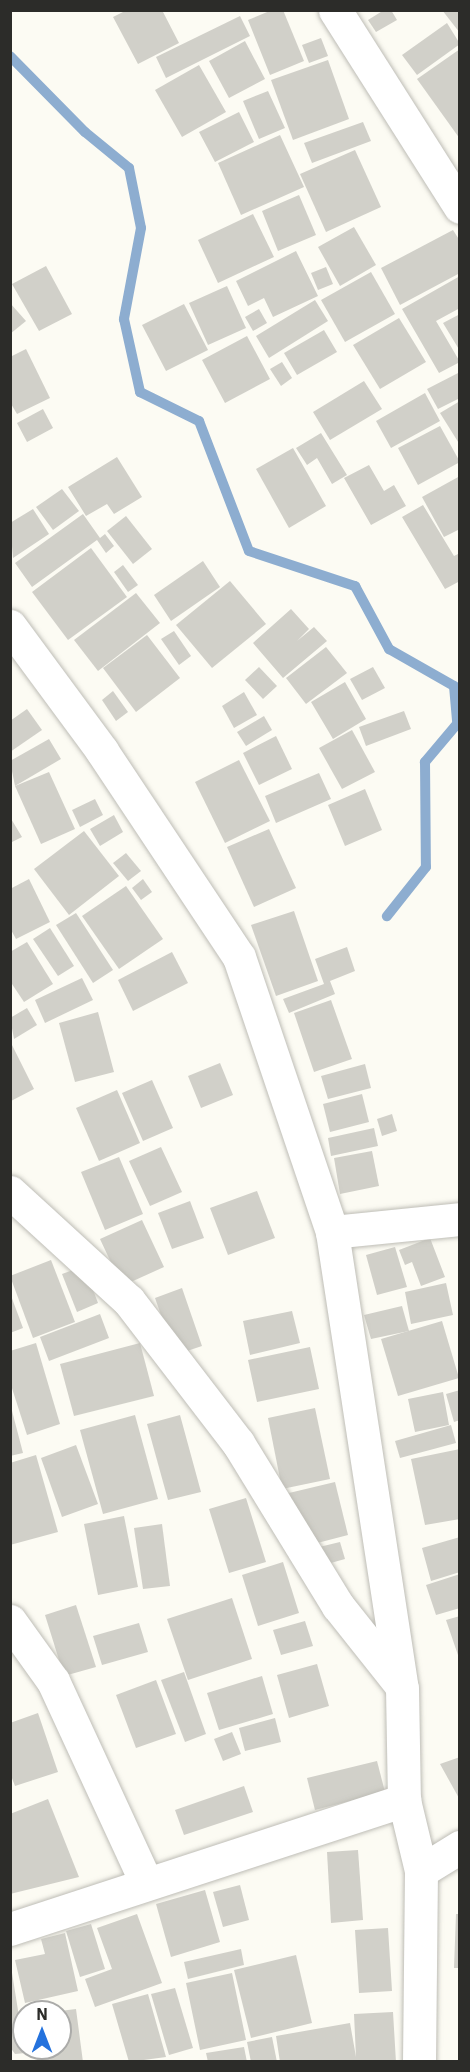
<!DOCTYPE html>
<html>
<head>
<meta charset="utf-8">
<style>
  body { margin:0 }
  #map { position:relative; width:470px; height:2072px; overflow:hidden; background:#fcfbf3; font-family:"IBM Plex Sans",sans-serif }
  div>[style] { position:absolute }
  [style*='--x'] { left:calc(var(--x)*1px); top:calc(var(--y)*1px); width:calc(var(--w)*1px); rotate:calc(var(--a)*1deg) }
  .stream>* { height:10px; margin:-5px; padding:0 5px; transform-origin:5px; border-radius:5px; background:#8dadd0 }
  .building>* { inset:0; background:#d1d0c9 }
  .roads { filter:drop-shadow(0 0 2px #bebdb6) drop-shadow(0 0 2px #bebdb6) }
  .minor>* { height:33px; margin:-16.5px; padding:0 16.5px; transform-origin:16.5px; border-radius:16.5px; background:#fff }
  span { translate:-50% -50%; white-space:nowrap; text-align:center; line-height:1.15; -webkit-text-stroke:6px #fff; paint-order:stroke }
  .frame { position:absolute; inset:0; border:12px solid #2c2c29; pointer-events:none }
  .north { position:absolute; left:12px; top:2000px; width:60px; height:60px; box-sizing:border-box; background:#fff; border:2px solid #ababa9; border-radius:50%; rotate:0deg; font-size:16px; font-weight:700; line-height:24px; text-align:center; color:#2c2c29 }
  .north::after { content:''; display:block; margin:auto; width:21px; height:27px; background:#2472dd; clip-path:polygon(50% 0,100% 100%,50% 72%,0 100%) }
</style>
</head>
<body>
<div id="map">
  <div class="stream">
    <i style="--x:10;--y:56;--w:107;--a:45.4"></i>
    <i style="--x:85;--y:132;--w:57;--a:39.3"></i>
    <i style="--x:129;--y:168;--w:61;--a:78.7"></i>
    <i style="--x:141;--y:228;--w:93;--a:100.6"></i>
    <i style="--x:124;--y:319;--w:75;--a:77.6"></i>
    <i style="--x:140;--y:392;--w:66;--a:26.2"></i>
    <i style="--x:199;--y:421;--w:139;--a:69"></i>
    <i style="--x:249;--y:551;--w:112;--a:18.3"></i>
    <i style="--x:355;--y:586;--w:72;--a:61.6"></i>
    <i style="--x:389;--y:649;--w:75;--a:29.6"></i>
    <i style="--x:454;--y:686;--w:38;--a:85"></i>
    <i style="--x:457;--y:724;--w:50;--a:130.1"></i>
    <i style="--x:425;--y:762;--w:105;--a:89.5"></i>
    <i style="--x:426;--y:867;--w:63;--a:128.5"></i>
  </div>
  <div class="building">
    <i style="clip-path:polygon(127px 10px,162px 10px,179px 43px,138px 64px,113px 17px)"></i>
    <i style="clip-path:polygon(272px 10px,283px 10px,304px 61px,270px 75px,248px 20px)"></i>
    <i style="clip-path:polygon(384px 10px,391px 10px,397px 20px,376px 32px,368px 20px)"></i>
    <i style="clip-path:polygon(442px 10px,460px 10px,460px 33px)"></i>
    <i style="clip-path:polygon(240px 16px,250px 36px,166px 78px,156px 57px)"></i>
    <i style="clip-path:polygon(447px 23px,460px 44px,417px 75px,402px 55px)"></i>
    <i style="clip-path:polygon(321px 38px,328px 56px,309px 63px,302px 45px)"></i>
    <i style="clip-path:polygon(245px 41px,265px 79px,229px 98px,209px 61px)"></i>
    <i style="clip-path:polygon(460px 49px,460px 139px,417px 79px)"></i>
    <i style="clip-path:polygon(328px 60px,349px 119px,293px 140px,271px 80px)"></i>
    <i style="clip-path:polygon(199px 65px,226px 112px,182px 137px,155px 90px)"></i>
    <i style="clip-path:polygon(268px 91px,285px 128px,259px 139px,243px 101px)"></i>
    <i style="clip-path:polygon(239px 112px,254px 142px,215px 162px,199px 132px)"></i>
    <i style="clip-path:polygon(363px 122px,371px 141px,312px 163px,304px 143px)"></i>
    <i style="clip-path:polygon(280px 135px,304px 187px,241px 215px,218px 163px)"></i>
    <i style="clip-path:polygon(355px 150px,381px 207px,326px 232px,300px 174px)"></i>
    <i style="clip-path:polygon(299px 195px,316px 235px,278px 251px,262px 211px)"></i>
    <i style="clip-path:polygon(253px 214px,274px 257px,218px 283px,198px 240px)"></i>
    <i style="clip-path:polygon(354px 227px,376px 265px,340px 286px,318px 247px)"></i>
    <i style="clip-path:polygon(453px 230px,460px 241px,460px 273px,400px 305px,381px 268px)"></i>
    <i style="clip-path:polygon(296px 251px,318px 296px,273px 317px,264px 298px,248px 306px,236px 281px)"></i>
    <i style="clip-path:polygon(46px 266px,72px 314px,39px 331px,12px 284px)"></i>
    <i style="clip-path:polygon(326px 267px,333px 284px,318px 290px,311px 273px)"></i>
    <i style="clip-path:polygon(371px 272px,395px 314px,345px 342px,321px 300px)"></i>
    <i style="clip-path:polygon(460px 276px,460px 308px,436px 321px,460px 362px,439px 373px,402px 309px)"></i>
    <i style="clip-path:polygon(227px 286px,246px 328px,208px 345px,189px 303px)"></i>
    <i style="clip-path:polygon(315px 300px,328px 321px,269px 358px,256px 336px)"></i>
    <i style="clip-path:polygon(10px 303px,26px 321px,10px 334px)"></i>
    <i style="clip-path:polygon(184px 304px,208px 350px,166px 371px,142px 325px)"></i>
    <i style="clip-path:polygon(259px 309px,267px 323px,253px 331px,245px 317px)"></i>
    <i style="clip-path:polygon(460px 314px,460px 351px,443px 323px)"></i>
    <i style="clip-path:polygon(399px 318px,426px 362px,380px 389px,353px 345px)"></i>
    <i style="clip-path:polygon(324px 330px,337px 352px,297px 375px,284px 353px)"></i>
    <i style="clip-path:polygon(247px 336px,270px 379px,225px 403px,202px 360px)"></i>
    <i style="clip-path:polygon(26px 349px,50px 398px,17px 414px,10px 402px,10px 357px)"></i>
    <i style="clip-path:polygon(282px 362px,292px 378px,281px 386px,270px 369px)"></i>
    <i style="clip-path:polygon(460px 372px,460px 398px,438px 409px,427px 389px)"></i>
    <i style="clip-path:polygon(364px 381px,382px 409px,330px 440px,313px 412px)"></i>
    <i style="clip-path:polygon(425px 393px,440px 421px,391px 448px,376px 421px)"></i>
    <i style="clip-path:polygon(460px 401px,460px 445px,440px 413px)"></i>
    <i style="clip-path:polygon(43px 409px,53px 428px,27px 442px,17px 423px)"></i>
    <i style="clip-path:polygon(440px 426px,460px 462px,418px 485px,398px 448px)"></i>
    <i style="clip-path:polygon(321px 433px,347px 475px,332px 484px,317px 458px,307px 465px,296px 448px)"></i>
    <i style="clip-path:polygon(293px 448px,326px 506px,289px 528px,256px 469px)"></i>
    <i style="clip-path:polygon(117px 457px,142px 497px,114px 514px,107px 504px,86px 516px,68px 487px)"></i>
    <i style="clip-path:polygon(369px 465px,384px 491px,394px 485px,406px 506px,371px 525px,344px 478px)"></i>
    <i style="clip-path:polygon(460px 476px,460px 529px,444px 537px,422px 497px)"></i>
    <i style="clip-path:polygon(62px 489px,79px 511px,53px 530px,36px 507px)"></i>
    <i style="clip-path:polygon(423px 505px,454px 556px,460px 553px,460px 581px,445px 589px,402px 517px)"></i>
    <i style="clip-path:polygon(33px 509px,49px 534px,13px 558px,10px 523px)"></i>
    <i style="clip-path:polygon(83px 514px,100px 538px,105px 534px,114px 546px,106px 553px,97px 540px,32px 587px,15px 563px)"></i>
    <i style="clip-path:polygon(126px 516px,152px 549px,133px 564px,107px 531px)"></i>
    <i style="clip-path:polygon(91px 548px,127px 597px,68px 640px,32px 592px)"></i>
    <i style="clip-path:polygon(203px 561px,220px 587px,171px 621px,154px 595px)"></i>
    <i style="clip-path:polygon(123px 565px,138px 585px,128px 592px,114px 572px)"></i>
    <i style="clip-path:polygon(230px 581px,266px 624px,212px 668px,176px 625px)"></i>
    <i style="clip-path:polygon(136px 593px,160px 623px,98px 671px,74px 640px)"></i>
    <i style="clip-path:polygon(291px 609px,309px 629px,297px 641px,314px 627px,327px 641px,283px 678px,253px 643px)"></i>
    <i style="clip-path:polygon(174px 631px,191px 656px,179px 665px,161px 639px)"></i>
    <i style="clip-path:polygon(147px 635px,180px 678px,136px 712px,103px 668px)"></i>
    <i style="clip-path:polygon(326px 647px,347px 673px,306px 704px,286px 678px)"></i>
    <i style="clip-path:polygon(259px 667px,277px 686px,263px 699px,245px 680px)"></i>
    <i style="clip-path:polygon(373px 667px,385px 688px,362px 700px,350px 679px)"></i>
    <i style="clip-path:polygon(345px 682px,366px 719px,333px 739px,311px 702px)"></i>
    <i style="clip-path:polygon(113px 691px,128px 712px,116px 721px,102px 700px)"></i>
    <i style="clip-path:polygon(244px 692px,257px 715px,234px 728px,222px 706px)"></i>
    <i style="clip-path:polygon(27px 709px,42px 730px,10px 752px,10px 721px)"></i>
    <i style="clip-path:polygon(404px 711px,411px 729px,366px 746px,359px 727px)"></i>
    <i style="clip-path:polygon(264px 716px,272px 730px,246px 746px,237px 732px)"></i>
    <i style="clip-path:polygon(352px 730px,375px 772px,342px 789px,319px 748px)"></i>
    <i style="clip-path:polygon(276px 736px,292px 769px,259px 785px,243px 753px)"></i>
    <i style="clip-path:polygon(49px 739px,61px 759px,15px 786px,10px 761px)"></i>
    <i style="clip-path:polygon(239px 760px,270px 821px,225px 843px,195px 782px)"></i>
    <i style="clip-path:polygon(49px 772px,75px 829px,41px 844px,15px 786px)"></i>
    <i style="clip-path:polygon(319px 773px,331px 799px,276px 823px,265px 796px)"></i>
    <i style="clip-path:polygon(365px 789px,382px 830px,345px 846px,328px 805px)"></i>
    <i style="clip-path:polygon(95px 799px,103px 815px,80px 827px,72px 810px)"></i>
    <i style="clip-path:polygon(114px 815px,123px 832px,100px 846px,90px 829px)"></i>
    <i style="clip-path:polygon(10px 817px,22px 837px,10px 843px)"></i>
    <i style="clip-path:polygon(269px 829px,296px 888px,254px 907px,227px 847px)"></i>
    <i style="clip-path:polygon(84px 831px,119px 876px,69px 915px,34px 869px)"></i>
    <i style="clip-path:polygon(126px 853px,141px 871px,128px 881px,113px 863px)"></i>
    <i style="clip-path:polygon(29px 879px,50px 922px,16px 939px,10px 928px,10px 889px)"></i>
    <i style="clip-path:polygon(143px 879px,152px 892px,141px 900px,132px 888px)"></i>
    <i style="clip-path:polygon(126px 886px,163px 939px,119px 969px,82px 916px)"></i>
    <i style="clip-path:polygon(294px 911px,318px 981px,276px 996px,251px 925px)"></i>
    <i style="clip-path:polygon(76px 913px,113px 970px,93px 983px,56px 925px)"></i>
    <i style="clip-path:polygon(50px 928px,74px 966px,58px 976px,33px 939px)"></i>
    <i style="clip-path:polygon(27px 942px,53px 984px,24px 1002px,10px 981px,10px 952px)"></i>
    <i style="clip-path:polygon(347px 947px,355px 971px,330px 981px,335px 994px,289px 1013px,283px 999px,324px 984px,315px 959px)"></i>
    <i style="clip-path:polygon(172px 952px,188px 983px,133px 1011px,118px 980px)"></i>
    <i style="clip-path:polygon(82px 978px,93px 1000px,45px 1023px,35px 1000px)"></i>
    <i style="clip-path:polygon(331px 1000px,352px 1059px,314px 1072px,294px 1013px)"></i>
    <i style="clip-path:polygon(27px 1008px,37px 1025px,14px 1039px,10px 1018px)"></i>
    <i style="clip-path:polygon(98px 1012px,114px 1072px,75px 1082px,59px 1023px)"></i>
    <i style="clip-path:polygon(10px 1041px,34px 1089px,11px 1101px,10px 1099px)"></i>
    <i style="clip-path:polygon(220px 1063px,233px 1095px,201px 1108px,188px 1076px)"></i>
    <i style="clip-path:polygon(365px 1064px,371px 1088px,328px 1099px,321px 1076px)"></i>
    <i style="clip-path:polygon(152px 1080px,173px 1128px,143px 1141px,122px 1093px)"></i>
    <i style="clip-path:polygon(117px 1090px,140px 1143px,99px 1161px,76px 1108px)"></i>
    <i style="clip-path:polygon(362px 1094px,369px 1122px,330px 1132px,323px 1104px)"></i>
    <i style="clip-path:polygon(392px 1114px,397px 1131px,382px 1136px,377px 1119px)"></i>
    <i style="clip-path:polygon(374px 1128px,378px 1146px,331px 1156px,328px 1138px)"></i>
    <i style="clip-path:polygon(161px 1147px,182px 1192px,150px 1206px,129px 1161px)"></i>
    <i style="clip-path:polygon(372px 1151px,379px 1186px,340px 1194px,334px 1158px)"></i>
    <i style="clip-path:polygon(119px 1157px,143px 1214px,105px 1230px,81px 1172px)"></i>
    <i style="clip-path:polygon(257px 1191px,275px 1238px,228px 1255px,210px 1208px)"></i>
    <i style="clip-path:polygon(190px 1201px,204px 1238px,172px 1249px,158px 1213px)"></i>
    <i style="clip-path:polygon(142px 1220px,164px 1267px,122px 1286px,100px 1239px)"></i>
    <i style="clip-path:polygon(430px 1238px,445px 1277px,421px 1286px,412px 1262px,405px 1265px,399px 1250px)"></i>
    <i style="clip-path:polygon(395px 1247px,407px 1287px,377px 1295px,366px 1255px)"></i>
    <i style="clip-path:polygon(51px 1260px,75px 1322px,33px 1338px,10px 1276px)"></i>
    <i style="clip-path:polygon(84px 1266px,98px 1303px,77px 1312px,62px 1274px)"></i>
    <i style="clip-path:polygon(446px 1283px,453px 1315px,411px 1324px,405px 1292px)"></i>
    <i style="clip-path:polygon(182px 1288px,202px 1346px,175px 1355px,155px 1298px)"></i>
    <i style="clip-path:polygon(10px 1293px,23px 1328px,10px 1333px)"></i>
    <i style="clip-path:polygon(402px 1306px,409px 1331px,371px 1339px,364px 1315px)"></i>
    <i style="clip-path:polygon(292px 1311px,300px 1343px,250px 1355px,243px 1321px)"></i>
    <i style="clip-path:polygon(100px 1314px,109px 1338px,49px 1361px,40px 1337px)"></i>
    <i style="clip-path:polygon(442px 1321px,459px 1378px,398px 1396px,381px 1339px)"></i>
    <i style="clip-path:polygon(36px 1343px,60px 1424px,27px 1435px,10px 1382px,10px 1351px)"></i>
    <i style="clip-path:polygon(140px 1343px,154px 1396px,74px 1416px,60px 1364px)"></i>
    <i style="clip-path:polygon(310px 1347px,319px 1389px,257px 1402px,248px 1360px)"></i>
    <i style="clip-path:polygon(460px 1390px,460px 1420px,454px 1422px,446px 1394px)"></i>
    <i style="clip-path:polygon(443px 1392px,449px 1425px,415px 1432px,408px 1399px)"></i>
    <i style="clip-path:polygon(11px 1407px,23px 1453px,10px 1456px,10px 1408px)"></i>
    <i style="clip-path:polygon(315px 1408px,330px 1479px,282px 1489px,268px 1418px)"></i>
    <i style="clip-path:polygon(135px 1415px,158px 1499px,103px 1514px,80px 1430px)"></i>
    <i style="clip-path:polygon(180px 1415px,201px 1492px,168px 1500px,147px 1424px)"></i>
    <i style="clip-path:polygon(451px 1425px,456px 1443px,400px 1458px,395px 1441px)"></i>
    <i style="clip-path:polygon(76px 1445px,98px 1504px,62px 1517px,41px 1458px)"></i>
    <i style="clip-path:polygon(460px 1449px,460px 1519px,425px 1525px,411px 1459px)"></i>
    <i style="clip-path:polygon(36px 1455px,58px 1532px,10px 1545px,10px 1463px)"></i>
    <i style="clip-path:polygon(335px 1482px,348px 1535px,302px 1547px,289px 1493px)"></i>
    <i style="clip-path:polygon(246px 1498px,266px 1562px,229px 1573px,209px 1509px)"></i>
    <i style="clip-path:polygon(124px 1516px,138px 1587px,98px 1595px,84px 1524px)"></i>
    <i style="clip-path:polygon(162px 1524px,170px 1586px,143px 1589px,134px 1528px)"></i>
    <i style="clip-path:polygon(460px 1537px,460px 1572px,431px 1581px,422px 1548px)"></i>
    <i style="clip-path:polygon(340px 1542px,345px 1559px,320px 1566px,315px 1548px)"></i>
    <i style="clip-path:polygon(283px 1562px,299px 1613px,258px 1626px,242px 1575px)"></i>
    <i style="clip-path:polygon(460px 1574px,460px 1608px,436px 1615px,426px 1585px)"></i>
    <i style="clip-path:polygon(232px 1598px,252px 1659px,188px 1680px,167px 1619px)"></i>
    <i style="clip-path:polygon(76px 1605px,96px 1667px,64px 1676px,45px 1615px)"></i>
    <i style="clip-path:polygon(460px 1616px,460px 1658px,459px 1658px,446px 1620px)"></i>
    <i style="clip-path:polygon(305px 1621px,313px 1646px,281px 1655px,273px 1630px)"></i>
    <i style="clip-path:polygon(139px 1623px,148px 1652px,102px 1665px,93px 1636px)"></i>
    <i style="clip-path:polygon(317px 1664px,329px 1706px,289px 1718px,277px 1675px)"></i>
    <i style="clip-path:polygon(184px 1672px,206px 1734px,185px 1742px,161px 1680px)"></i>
    <i style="clip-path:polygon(262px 1676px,273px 1714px,219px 1730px,207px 1693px)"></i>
    <i style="clip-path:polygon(156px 1680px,176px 1734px,136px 1748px,116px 1695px)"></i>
    <i style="clip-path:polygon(38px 1713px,58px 1772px,15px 1786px,10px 1773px,10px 1723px)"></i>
    <i style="clip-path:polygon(275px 1718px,281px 1742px,245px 1751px,239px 1728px)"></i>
    <i style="clip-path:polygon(232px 1732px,241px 1754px,223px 1761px,214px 1739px)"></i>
    <i style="clip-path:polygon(460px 1757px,460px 1800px,440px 1764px)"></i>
    <i style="clip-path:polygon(377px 1761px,385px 1792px,315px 1810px,307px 1778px)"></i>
    <i style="clip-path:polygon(244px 1786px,253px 1812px,184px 1835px,175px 1810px)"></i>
    <i style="clip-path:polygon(48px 1799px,79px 1877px,10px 1894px,10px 1814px)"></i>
    <i style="clip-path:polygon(358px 1850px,363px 1920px,331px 1923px,327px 1852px)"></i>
    <i style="clip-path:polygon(240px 1885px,249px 1920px,223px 1927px,213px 1892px)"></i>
    <i style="clip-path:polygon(205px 1890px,220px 1942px,171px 1957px,156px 1904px)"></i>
    <i style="clip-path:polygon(137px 1914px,162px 1983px,95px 2007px,85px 1979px,112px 1969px,97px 1928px)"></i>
    <i style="clip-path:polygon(456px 1914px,460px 1914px,460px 1968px,454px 1968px)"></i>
    <i style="clip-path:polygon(91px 1924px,105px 1969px,80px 1977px,66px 1931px)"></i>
    <i style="clip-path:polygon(388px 1928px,392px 1991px,359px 1993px,355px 1930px)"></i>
    <i style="clip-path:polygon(65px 1933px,78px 1991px,25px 2003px,15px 1960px,45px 1954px,41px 1939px)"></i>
    <i style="clip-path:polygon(241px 1949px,244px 1965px,188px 1979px,184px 1962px)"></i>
    <i style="clip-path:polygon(296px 1955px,312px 2023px,251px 2038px,234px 1970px)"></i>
    <i style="clip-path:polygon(10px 1960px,24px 2048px,26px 2053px,15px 2054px,10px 2047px)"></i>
    <i style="clip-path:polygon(232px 1973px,246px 2040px,200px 2050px,186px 1983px)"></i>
    <i style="clip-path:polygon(175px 1988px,193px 2048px,169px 2055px,151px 1994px)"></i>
    <i style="clip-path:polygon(148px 1994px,166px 2057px,129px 2062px,112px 2004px)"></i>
    <i style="clip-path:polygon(76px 2009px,83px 2062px,37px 2062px,35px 2048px,60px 2048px,60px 2011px)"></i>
    <i style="clip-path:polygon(393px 2012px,396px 2062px,280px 2062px,276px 2036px,350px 2023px,356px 2057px,354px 2014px)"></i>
    <i style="clip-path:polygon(272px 2037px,277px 2062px,251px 2062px,247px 2042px)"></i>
    <i style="clip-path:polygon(244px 2047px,247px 2062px,208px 2062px,206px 2053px)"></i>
  </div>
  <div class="roads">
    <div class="minor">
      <i style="--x:335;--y:10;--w:233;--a:57.6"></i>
      <i style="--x:10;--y:626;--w:155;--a:53.6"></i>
      <i style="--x:102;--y:751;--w:247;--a:56.4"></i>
      <i style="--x:239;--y:957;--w:290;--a:71.3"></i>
      <i style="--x:332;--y:1232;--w:461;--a:81.3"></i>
      <i style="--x:402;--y:1688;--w:112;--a:89"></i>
      <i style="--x:404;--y:1800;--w:73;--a:76.5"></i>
      <i style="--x:421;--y:1871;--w:191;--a:90.6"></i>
      <i style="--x:10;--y:1192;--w:161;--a:42.5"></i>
      <i style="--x:129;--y:1301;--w:179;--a:52.5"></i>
      <i style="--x:238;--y:1443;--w:191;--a:58.5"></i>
      <i style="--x:338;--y:1606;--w:100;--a:51.5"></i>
      <i style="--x:332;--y:1232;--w:129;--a:-5.8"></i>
      <i style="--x:10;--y:1621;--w:74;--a:54.4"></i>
      <i style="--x:53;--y:1681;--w:221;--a:65.2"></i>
      <i style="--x:421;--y:1871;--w:46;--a:-31.6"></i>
      <i style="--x:10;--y:1929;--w:415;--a:-18.1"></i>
    </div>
  </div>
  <div class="frame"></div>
  <div class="north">N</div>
</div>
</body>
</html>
